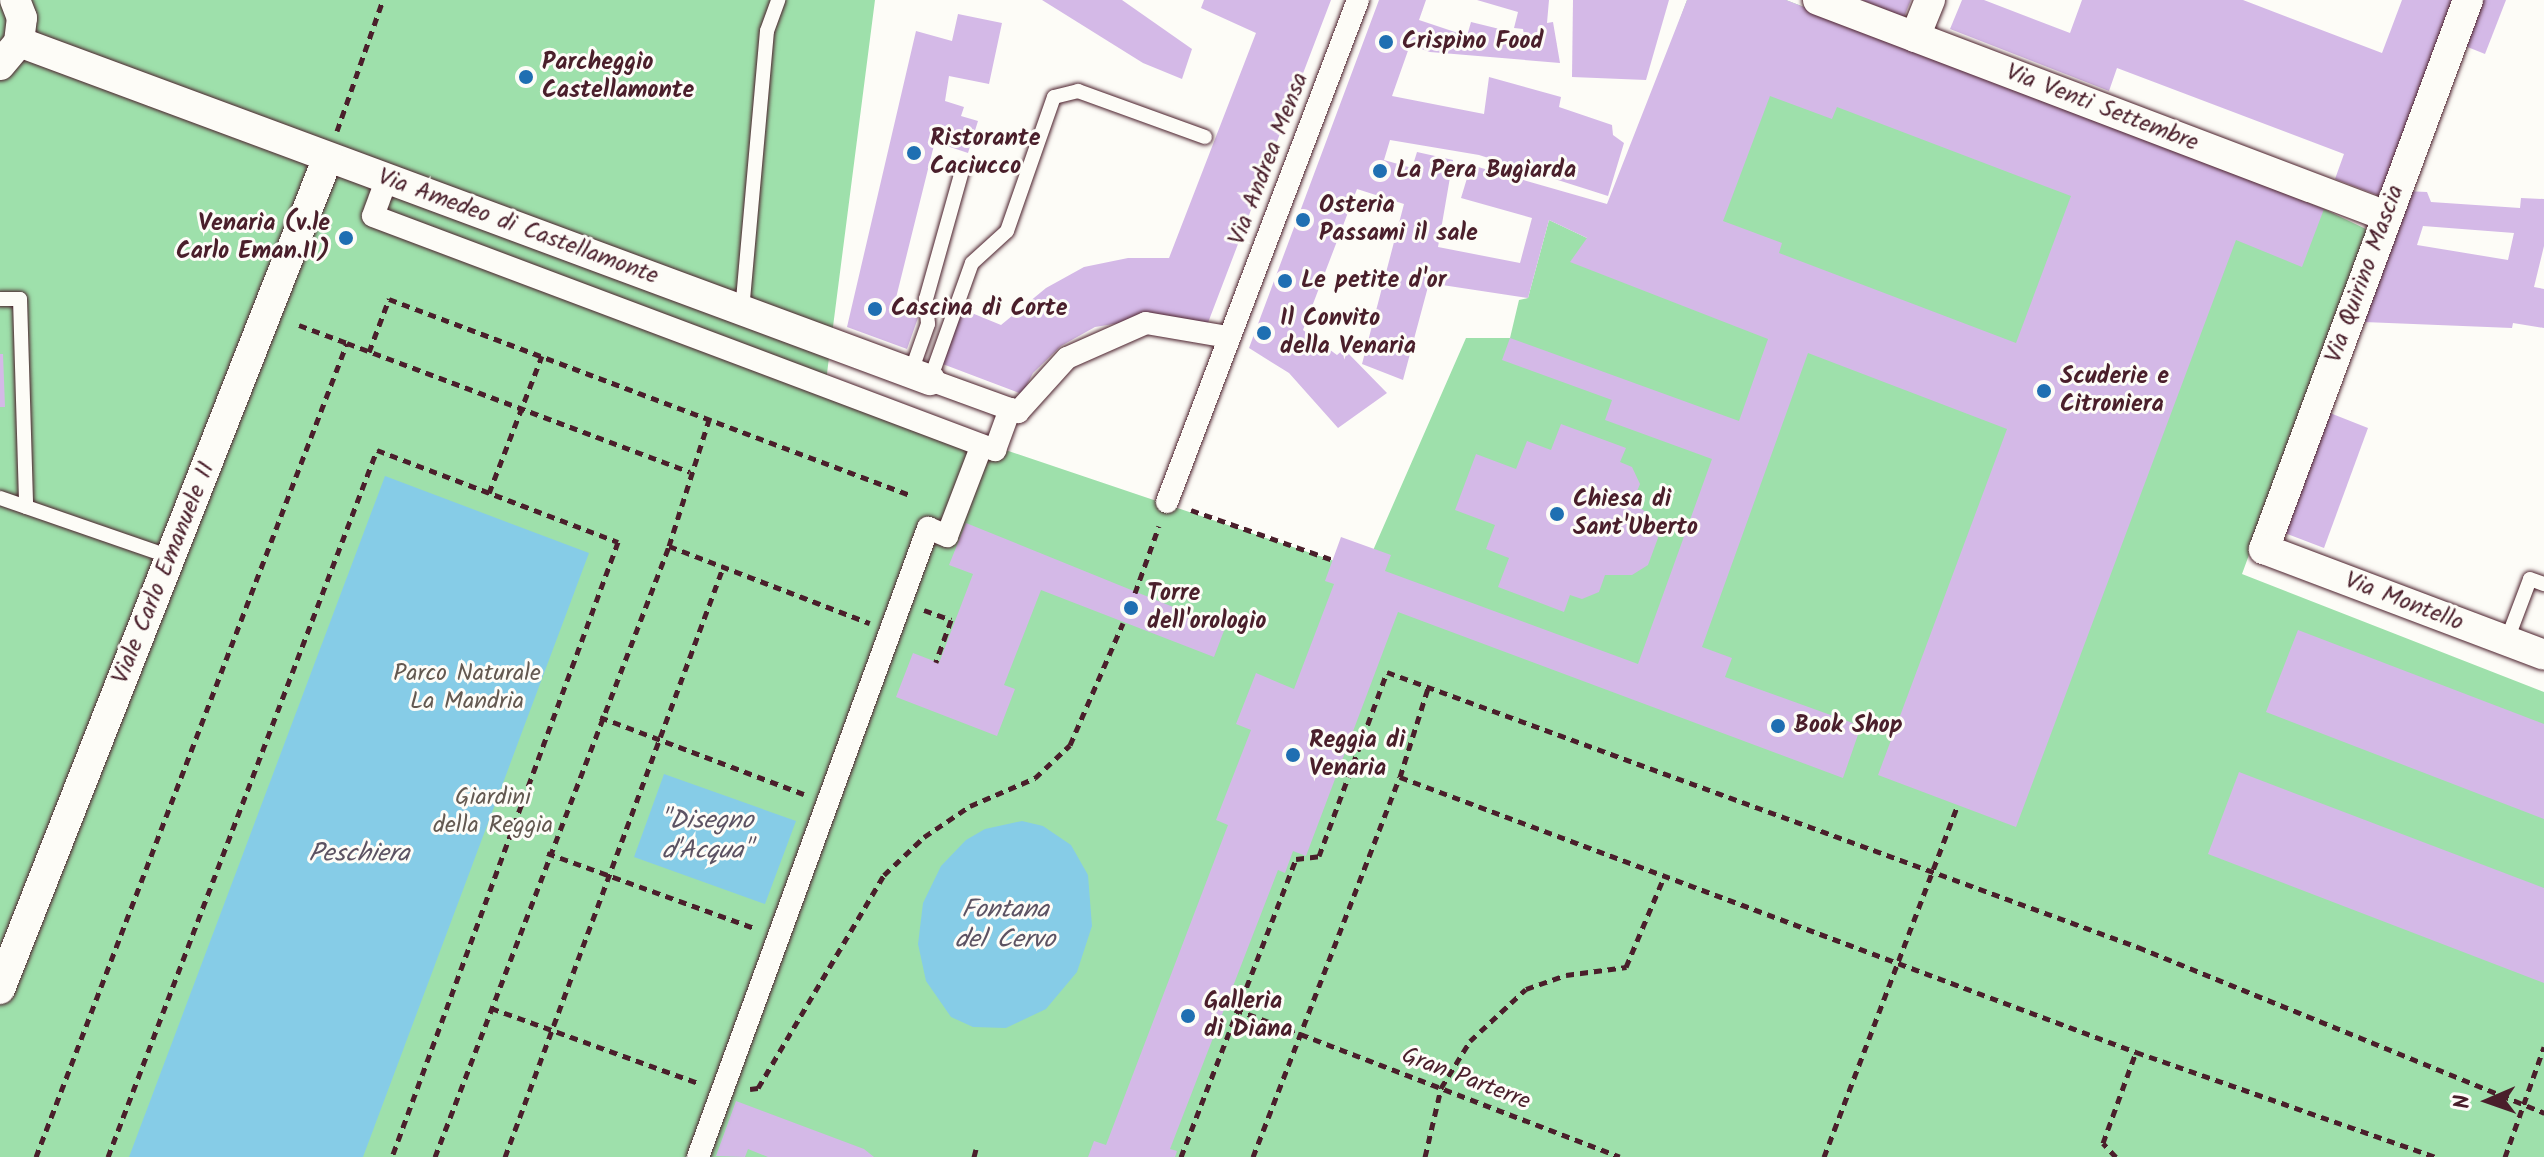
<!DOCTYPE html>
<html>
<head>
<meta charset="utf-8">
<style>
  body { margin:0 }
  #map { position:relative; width:2544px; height:1157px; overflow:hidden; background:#fdfcf7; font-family:Kalam,sans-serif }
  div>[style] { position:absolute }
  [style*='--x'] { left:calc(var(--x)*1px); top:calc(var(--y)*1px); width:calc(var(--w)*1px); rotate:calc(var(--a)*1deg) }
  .green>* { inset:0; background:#9ee0ab }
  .water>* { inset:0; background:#86cce7 }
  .building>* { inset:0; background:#d4b9e7 }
  .path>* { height:5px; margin-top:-2.5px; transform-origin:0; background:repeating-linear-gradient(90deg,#4a1f2b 0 8px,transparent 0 14px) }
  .roads { filter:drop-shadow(0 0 2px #4a1f2b) drop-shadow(0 0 2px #4a1f2b) }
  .service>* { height:14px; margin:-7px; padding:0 7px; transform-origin:7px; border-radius:7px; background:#fdfcf7 }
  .pedestrian>* { height:22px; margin:-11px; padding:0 11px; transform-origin:11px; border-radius:11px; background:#fdfcf7 }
  .minor>* { height:30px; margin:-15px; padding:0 15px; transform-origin:15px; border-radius:15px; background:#fdfcf7 }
  .dots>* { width:22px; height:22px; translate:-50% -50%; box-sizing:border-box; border:4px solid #fdfcf7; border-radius:50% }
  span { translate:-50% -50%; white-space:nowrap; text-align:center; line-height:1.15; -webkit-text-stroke:6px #fdfcf7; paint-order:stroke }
  .poi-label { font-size:24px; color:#4a1f2b; font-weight:700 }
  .left { translate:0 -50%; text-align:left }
  .right { translate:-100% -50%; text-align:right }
  .street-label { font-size:24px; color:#4a1f2b }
  .park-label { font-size:24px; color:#635951 }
  .water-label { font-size:26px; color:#5c5363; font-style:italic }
  .north { position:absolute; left:2448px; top:1061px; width:80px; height:80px; -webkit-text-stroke:6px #fdfcf7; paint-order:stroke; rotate:268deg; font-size:22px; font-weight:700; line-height:32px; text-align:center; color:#4a1f2b }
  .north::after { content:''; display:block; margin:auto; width:28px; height:36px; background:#4a1f2b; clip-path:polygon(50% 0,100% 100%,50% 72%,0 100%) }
</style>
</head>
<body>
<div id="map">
  <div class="green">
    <i style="clip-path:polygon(0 0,875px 0,825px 389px,1364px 571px,1466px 338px,1510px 338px,1519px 300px,1528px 298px,1549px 220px,1587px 238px,1620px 183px,1687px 0,1786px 0,2324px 209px,2368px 230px,2242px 574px,2544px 692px,2544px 1157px,0 1157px)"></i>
  </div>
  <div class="water">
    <i style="clip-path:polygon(385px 476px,589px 553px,363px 1157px,129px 1157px)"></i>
    <i style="clip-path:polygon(664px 774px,796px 821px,765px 904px,634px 857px)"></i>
    <i style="clip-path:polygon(1022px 821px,1043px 826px,1071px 845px,1088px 875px,1092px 926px,1077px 972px,1046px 1009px,1006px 1028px,973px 1027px,951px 1017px,926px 981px,918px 944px,923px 903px,941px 866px,966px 840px,985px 829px)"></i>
  </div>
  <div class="building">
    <i style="clip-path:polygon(1042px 0,1122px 0,1192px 49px,1182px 79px,1143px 63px)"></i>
    <i style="clip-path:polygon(1204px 0,1331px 0,1206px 328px,1163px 316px,1095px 327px,1061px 346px,1033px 373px,1022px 394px,940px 363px,962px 309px,1001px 325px,1046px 288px,1084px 267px,1128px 258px,1169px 258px,1256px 33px,1201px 8px)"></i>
    <i style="clip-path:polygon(evenodd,1379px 0,1426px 0,1419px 20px,1467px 36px,1471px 22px,1524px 35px,1523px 29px,1514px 28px,1518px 12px,1477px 0,1549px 0,1547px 23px,1553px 22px,1560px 63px,1430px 52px,1410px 45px,1392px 96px,1484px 114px,1489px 77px,1561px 97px,1559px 107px,1612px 125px,1613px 135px,1624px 143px,1608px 196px,1479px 155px,1390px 140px,1384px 160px,1412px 168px,1417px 152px,1453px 160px,1438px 247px,1520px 263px,1532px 218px,1461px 198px,1471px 165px,1607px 204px,1687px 0,1786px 0,2324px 209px,2302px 267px,2236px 240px,2016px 827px,1878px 775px,2007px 429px,1808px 353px,1702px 647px,1732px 658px,1725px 677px,1861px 726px,1843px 778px,1398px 612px,1306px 856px,1293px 851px,1285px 873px,1278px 870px,1170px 1149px,1177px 1151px,1175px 1157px,1088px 1157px,1094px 1141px,1106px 1145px,1228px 825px,1216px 820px,1251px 730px,1236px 724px,1256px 673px,1294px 689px,1334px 584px,1325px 581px,1341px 537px,1391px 555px,1385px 571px,1638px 664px,1712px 459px,1605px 420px,1612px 400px,1502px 360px,1510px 338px,1739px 421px,1768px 339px,1570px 262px,1587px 238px,1549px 220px,1528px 298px,1429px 283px,1403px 380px,1362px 364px,1404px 204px,1357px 189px,1303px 330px,1337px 355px,1344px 349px,1387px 393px,1338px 428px,1289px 373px,1249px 348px,1379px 0,1770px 96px,1832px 119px,1837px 107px,2071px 196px,2016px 343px,1779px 253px,1782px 243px,1723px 221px,1770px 96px)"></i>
    <i style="clip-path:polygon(1573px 0,1669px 0,1646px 80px,1572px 77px)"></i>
    <i style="clip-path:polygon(1862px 0,1911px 0,1904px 17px)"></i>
    <i style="clip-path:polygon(1962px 0,1984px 0,2070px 33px,2082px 0,2243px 0,2382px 53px,2402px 0,2460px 0,2385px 198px,2335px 179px,2344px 154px,2117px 68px,2109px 91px,1950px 29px)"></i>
    <i style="clip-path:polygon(2472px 0,2506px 0,2485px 54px,2455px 42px)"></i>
    <i style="clip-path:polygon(958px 14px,1002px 23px,989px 84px,949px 76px,945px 101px,964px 107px,961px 116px,978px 121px,968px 153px,947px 146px,951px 128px,939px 125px,894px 306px,919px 315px,907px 349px,847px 327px,916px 31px,952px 41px)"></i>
    <i style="clip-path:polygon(evenodd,2405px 191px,2427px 192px,2431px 202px,2520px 208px,2521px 198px,2544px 199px,2544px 246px,2534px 287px,2544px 289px,2544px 328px,2513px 323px,2512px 328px,2364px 322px,2405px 191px,2423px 226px,2514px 233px,2508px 260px,2417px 245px,2423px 226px)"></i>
    <i style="clip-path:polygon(0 354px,3px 354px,5px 407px,0 407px)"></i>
    <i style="clip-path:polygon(2330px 413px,2368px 428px,2324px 548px,2285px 533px)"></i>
    <i style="clip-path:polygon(1561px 424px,1626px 448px,1620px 462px,1632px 467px,1640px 484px,1633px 501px,1652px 518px,1658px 538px,1648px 565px,1632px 575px,1605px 575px,1599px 592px,1582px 599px,1570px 595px,1564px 612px,1498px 587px,1509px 558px,1486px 549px,1495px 525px,1455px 510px,1476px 454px,1516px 469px,1527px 441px,1551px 450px)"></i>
    <i style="clip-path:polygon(966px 523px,1225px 628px,1214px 657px,1041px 590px,1004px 685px,1015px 689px,997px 736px,896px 697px,913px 653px,939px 663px,973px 574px,949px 565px)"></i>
    <i style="clip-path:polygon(2298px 630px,2544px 724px,2544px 819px,2266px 712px)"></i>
    <i style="clip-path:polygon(2239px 772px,2544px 888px,2544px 983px,2208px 854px)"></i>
    <i style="clip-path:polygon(736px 1101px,864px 1149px,874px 1157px,768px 1157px,748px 1149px,745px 1157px,716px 1156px)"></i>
  </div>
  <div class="path">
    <i style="--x:337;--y:131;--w:139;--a:-70.7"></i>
    <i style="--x:299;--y:325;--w:51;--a:20.6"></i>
    <i style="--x:369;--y:352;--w:57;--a:-69.3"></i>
    <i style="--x:389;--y:299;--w:557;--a:20.62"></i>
    <i style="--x:489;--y:493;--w:147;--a:-68.9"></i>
    <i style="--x:1191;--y:510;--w:151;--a:19.4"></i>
    <i style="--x:669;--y:546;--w:215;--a:21"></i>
    <i style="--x:1135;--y:593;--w:71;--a:-70.3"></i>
    <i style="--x:924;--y:610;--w:29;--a:20"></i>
    <i style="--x:951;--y:620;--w:45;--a:109.7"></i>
    <i style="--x:600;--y:717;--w:218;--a:20.7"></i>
    <i style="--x:1400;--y:777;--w:786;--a:20.49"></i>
    <i style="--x:2136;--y:1052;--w:317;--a:19.3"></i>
    <i style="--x:547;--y:853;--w:223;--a:19.9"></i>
    <i style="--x:491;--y:1008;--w:220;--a:19.9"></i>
    <i style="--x:1235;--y:1009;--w:412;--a:21"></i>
    <i style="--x:750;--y:1089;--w:8;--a:-7"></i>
    <i style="--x:758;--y:1088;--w:247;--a:-59.4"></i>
    <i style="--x:884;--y:875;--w:55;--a:-43.5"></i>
    <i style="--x:924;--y:837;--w:55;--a:-34"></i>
    <i style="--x:970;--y:806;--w:71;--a:-23.3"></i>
    <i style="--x:1035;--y:778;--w:48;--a:-43.3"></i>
    <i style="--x:1070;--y:745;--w:133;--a:-66.5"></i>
    <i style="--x:36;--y:1157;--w:871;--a:-69.09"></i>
    <i style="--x:347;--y:343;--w:366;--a:20.6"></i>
    <i style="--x:108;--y:1157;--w:756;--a:-69.17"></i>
    <i style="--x:377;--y:450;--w:258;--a:20.9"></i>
    <i style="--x:618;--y:542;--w:655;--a:110.18"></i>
    <i style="--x:435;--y:1157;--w:654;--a:-69.04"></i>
    <i style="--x:669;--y:546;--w:135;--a:-72.4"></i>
    <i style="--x:505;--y:1157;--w:631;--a:-69.7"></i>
    <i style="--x:974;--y:1157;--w:8;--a:-76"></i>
    <i style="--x:1181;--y:1157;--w:319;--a:-68.9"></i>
    <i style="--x:1296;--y:859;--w:23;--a:-7"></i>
    <i style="--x:1319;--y:856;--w:196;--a:-69.7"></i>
    <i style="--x:1387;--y:672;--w:800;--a:20.11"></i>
    <i style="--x:2138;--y:947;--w:439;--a:22.2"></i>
    <i style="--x:1253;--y:1157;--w:407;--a:-68.9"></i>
    <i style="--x:1400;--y:777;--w:93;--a:-72.5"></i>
    <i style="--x:1425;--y:1157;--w:71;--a:-76.9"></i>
    <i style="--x:1441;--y:1088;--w:55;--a:-58.3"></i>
    <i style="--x:1470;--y:1041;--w:76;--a:-42.9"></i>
    <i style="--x:1526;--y:989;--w:42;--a:-19.3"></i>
    <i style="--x:1566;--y:975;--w:61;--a:-7.6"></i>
    <i style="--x:1626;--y:967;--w:98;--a:-67.1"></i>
    <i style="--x:1824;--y:1157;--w:377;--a:-69.2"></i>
    <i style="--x:2116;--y:1157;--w:19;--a:-133"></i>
    <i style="--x:2103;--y:1143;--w:97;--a:-70.1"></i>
    <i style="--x:2505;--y:1157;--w:117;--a:-70.5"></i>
  </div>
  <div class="roads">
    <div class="service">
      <i style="--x:0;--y:299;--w:20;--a:0"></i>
      <i style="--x:20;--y:299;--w:208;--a:88.3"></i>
      <i style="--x:742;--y:311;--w:281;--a:-84.9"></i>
      <i style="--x:767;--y:31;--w:33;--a:-70"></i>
      <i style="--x:911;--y:372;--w:51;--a:-70.5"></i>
      <i style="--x:928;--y:324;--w:25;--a:-95"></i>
      <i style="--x:926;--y:299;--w:133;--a:-74.3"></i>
      <i style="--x:930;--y:380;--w:124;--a:-70.3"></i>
      <i style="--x:972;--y:263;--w:47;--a:-42.4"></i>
      <i style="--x:1007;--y:231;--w:142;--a:-70.7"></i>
      <i style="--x:1054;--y:97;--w:25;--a:-14"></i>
      <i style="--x:1078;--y:91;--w:135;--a:19.9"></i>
      <i style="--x:0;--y:498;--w:180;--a:19.1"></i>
      <i style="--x:2507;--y:640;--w:65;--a:-69.3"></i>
      <i style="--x:2530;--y:579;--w:15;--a:20"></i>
    </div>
    <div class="pedestrian">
      <i style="--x:387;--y:178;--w:40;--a:110.2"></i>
      <i style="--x:373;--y:216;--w:665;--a:20.62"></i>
      <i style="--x:995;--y:450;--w:44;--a:-69.9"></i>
      <i style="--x:930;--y:380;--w:94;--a:20"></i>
      <i style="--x:1018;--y:412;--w:73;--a:-47.8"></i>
      <i style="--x:1067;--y:358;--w:86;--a:-23.9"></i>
      <i style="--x:1146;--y:323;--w:83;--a:9.7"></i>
      <i style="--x:1167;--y:502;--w:537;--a:-69.17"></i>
      <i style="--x:698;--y:1157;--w:670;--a:-69.91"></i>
      <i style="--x:928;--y:528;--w:21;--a:23"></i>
      <i style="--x:947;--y:536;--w:97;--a:-69"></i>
    </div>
    <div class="minor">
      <i style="--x:1818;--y:0;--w:608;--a:20.82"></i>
      <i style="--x:2468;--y:0;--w:586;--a:110.38"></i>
      <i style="--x:2264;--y:549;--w:299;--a:20.7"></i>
      <i style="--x:1915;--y:37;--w:40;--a:-68"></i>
      <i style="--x:19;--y:42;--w:972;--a:20.36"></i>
      <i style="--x:0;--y:65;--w:30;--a:-50"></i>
      <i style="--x:19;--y:42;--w:24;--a:-83"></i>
      <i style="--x:22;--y:18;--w:19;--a:-111"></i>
      <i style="--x:0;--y:989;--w:894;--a:-68.48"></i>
    </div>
  </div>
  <div class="dots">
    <i style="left:1386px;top:42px;background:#1f6fb2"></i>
    <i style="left:526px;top:77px;background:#1f6fb2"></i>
    <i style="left:914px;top:153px;background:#1f6fb2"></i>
    <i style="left:1380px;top:171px;background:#1f6fb2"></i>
    <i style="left:1303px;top:220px;background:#1f6fb2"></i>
    <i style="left:346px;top:238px;background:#1f6fb2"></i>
    <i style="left:1285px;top:281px;background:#1f6fb2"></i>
    <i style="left:875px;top:309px;background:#1f6fb2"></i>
    <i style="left:1264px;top:333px;background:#1f6fb2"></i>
    <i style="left:2044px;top:391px;background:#1f6fb2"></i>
    <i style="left:1557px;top:514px;background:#1f6fb2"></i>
    <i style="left:1131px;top:608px;background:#1f6fb2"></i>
    <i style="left:1778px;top:726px;background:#1f6fb2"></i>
    <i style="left:1293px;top:755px;background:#1f6fb2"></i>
    <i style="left:1188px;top:1016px;background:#1f6fb2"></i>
  </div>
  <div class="poi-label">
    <span class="left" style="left:1402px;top:42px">Crispino Food</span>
    <span class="left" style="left:542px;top:77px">Parcheggio<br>Castellamonte</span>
    <span class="left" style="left:930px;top:153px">Ristorante<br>Caciucco</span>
    <span class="left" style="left:1396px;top:171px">La Pera Bugiarda</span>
    <span class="left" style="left:1319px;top:220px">Osteria<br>Passami il sale</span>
    <span class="right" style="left:330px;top:238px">Venaria (v.le<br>Carlo Eman.II)</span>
    <span class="left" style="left:1301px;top:281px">Le petite d'or</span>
    <span class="left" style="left:891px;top:309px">Cascina di Corte</span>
    <span class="left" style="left:1280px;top:333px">Il Convito<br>della Venaria</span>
    <span class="left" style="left:2060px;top:391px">Scuderie e<br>Citroniera</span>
    <span class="left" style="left:1573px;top:514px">Chiesa di<br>Sant'Uberto</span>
    <span class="left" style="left:1147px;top:608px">Torre<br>dell'orologio</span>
    <span class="left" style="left:1794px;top:726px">Book Shop</span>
    <span class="left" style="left:1309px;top:755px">Reggia di<br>Venaria</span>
    <span class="left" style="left:1204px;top:1016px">Galleria<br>di Diana</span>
  </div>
  <div class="street-label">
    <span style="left:2102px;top:108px;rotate:21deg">Via Venti Settembre</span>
    <span style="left:1269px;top:159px;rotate:-69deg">Via Andrea Mensa</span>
    <span style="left:518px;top:227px;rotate:20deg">Via Amedeo di Castellamonte</span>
    <span style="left:2365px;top:274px;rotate:-70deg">Via Quirino Mascia</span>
    <span style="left:164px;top:573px;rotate:-68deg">Viale Carlo Emanuele II</span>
    <span style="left:2404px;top:602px;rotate:21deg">Via Montello</span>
    <span style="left:1466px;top:1079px;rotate:21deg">Gran Parterre</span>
  </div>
  <div class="park-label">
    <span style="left:467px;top:688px">Parco Naturale<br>La Mandria</span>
    <span style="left:493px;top:812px">Giardini<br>della Reggia</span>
  </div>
  <div class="water-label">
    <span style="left:707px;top:837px">"Disegno<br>d'Acqua"</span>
    <span style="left:359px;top:855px">Peschiera</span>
    <span style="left:1005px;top:926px">Fontana<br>del Cervo</span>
  </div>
  <div class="north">N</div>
</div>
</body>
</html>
